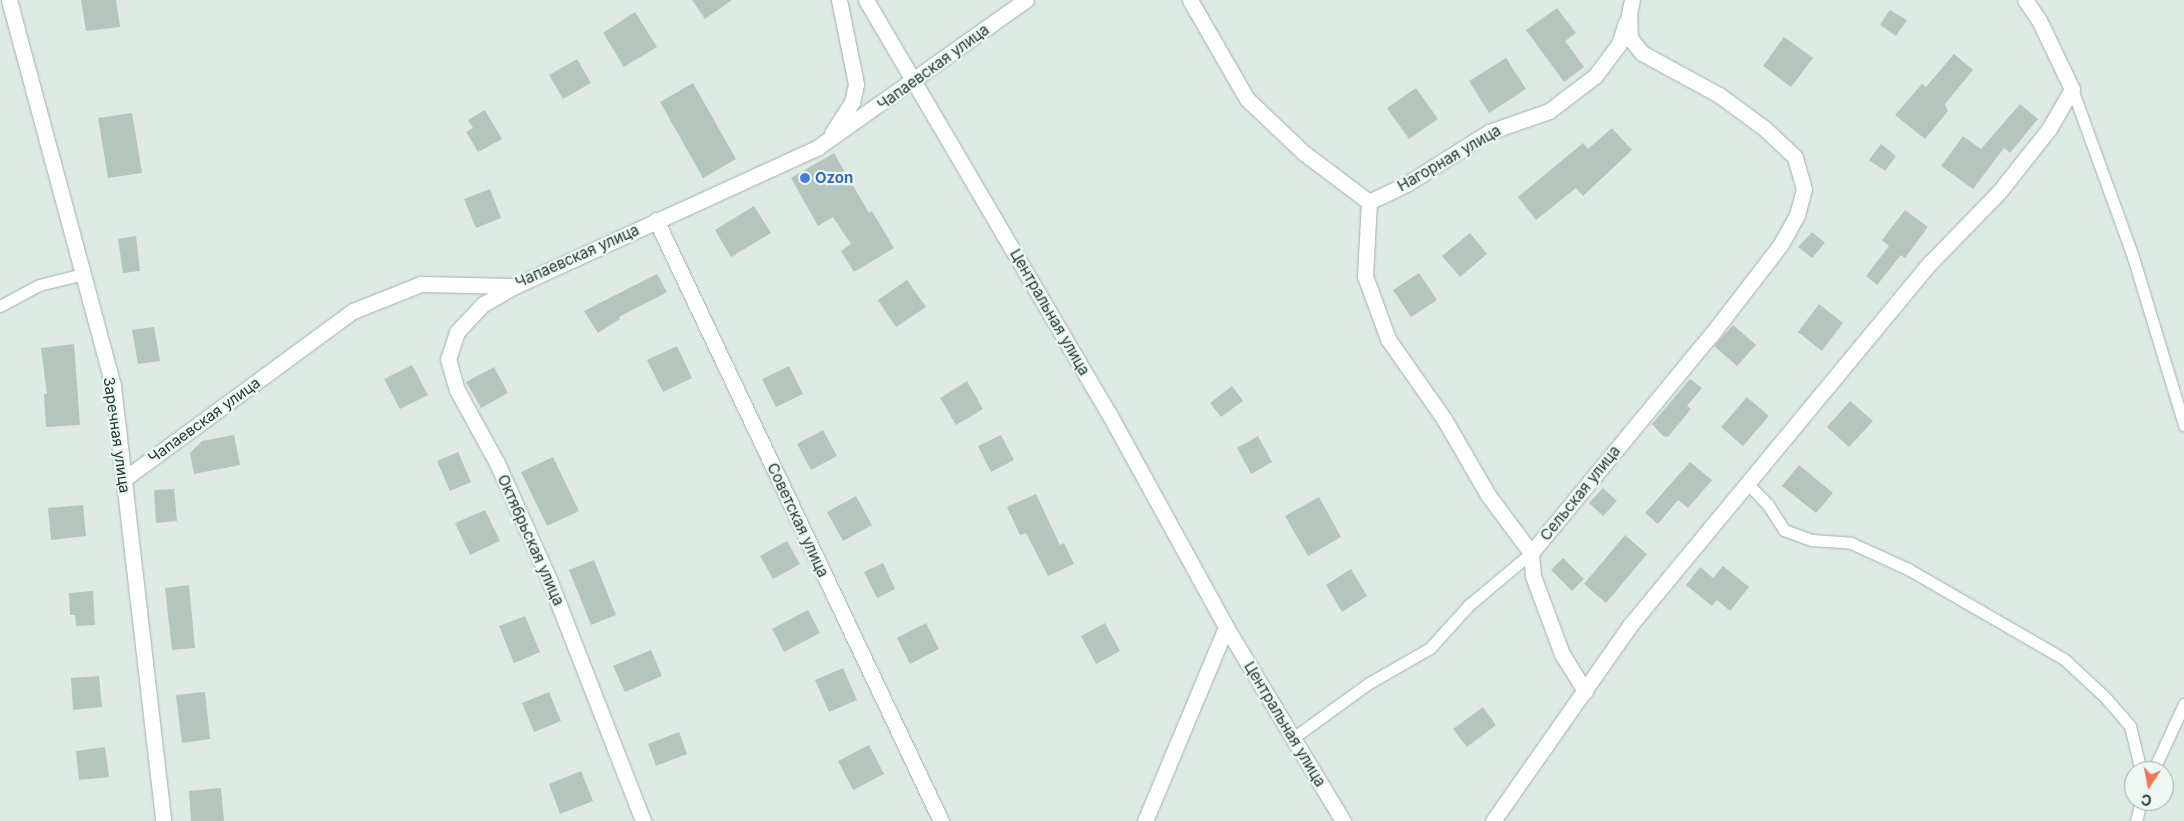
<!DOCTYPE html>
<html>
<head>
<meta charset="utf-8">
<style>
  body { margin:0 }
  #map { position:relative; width:2184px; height:821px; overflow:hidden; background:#dfeae5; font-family:Inter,sans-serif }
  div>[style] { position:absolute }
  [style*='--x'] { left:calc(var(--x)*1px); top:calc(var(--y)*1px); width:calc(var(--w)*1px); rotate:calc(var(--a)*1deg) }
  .building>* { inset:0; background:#b4c5bd }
  .roads { filter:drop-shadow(0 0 1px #a2b2ac) drop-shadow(0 0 1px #a2b2ac) }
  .service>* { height:11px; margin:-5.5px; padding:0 5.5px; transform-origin:5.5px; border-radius:5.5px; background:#fff }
  .minor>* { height:15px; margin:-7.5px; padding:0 7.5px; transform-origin:7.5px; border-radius:7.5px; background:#fff }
  .dots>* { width:14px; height:14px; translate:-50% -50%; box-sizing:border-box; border:2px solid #eff7f3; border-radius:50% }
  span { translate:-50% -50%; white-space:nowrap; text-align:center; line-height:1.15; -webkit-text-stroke:4.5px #eff7f3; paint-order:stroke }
  .street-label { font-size:15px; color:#203a32 }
  .shop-label { font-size:15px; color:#366cbe; font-weight:700 }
  .left { translate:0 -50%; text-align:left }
  .north { position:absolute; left:2124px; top:761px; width:50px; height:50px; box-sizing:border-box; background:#eff7f3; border:1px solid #9caba6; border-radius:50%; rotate:191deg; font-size:14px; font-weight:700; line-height:20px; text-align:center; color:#203a32 }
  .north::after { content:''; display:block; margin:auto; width:18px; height:22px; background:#f07657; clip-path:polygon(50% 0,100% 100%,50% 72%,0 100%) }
</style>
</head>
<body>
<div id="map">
  <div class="building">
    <i style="clip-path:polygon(81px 0,116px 0,120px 27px,86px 31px)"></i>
    <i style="clip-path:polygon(692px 0,732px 0,705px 19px)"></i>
    <i style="clip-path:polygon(1557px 8px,1576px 33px,1565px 41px,1584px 67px,1564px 82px,1526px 30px)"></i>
    <i style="clip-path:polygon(1890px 10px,1907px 20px,1896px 36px,1880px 25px)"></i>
    <i style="clip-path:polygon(635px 12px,657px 47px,624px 67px,603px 33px)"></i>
    <i style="clip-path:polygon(1784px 37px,1813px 58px,1791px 87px,1763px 66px)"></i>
    <i style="clip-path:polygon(1954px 54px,1973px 70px,1945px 104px,1948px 111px,1925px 139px,1895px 115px,1922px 84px,1926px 87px)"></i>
    <i style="clip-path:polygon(1506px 58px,1526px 89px,1489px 113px,1469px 81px)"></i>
    <i style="clip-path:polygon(577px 59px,591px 83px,563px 99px,549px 75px)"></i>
    <i style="clip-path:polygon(693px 83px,736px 159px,703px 178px,660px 102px)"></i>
    <i style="clip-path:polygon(1416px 88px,1438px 119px,1409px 139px,1387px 108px)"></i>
    <i style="clip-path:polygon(2020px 104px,2038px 119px,2010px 153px,2004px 148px,1973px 189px,1941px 166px,1963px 136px,1981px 149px)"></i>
    <i style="clip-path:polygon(485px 110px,502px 139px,478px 152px,466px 132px,473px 128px,468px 120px)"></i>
    <i style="clip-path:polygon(132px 113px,142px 173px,108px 178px,98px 118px)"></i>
    <i style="clip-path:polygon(1612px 128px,1632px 150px,1583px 196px,1576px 188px,1536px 220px,1518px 197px,1583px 143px,1588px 149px)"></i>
    <i style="clip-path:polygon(1881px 144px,1896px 156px,1885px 171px,1869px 160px)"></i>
    <i style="clip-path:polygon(834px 153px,869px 213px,872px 211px,894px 248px,854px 272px,841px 251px,851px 244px,833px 217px,818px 226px,791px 178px)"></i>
    <i style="clip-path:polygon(490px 189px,501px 218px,476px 228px,464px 199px)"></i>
    <i style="clip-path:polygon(754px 206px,771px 233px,731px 257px,715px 230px)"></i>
    <i style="clip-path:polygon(1905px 210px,1928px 227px,1905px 258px,1901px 255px,1877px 285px,1866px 276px,1889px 246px,1882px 240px)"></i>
    <i style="clip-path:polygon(1812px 232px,1825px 243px,1812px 258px,1798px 247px)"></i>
    <i style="clip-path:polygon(1470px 233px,1487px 254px,1460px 277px,1442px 256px)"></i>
    <i style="clip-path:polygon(136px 236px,140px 271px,123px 273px,118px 239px)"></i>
    <i style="clip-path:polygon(1419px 273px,1437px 300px,1411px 317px,1393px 290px)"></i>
    <i style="clip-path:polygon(657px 274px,667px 292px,619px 317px,620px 319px,598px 333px,584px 311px)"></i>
    <i style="clip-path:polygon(907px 280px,926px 307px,896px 327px,878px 300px)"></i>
    <i style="clip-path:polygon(1819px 304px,1843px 323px,1822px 351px,1798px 332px)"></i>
    <i style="clip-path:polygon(1733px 325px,1756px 345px,1737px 366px,1714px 346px)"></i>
    <i style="clip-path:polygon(154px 327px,160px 361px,138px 364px,132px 330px)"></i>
    <i style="clip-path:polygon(74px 344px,80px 425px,46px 427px,44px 394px,47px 394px,41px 348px)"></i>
    <i style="clip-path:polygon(677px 346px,692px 378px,663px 392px,647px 360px)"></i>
    <i style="clip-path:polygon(412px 365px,428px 395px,400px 409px,384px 379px)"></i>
    <i style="clip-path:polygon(789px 366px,803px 394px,776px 407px,762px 379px)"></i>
    <i style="clip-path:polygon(494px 367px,508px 393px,481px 408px,466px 382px)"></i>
    <i style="clip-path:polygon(1690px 379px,1702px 388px,1687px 406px,1691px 409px,1668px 437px,1663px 436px,1652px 424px)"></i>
    <i style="clip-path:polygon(967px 381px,983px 409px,956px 425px,940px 398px)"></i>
    <i style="clip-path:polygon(1232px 386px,1243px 401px,1221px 417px,1210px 403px)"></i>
    <i style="clip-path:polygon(1747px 397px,1769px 416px,1743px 446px,1721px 427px)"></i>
    <i style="clip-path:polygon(1850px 401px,1873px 421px,1849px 447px,1827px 427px)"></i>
    <i style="clip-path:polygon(823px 430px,837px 456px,811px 470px,797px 444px)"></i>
    <i style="clip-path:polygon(234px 435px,240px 465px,194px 474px,190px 453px,202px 441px)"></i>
    <i style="clip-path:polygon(1001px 435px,1014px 460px,991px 472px,978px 446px)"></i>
    <i style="clip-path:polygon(1258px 436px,1272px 462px,1251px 474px,1237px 448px)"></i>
    <i style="clip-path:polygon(458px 452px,471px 482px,450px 491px,437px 461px)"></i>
    <i style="clip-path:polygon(553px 457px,579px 511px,547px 526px,521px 472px)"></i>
    <i style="clip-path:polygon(1690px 462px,1712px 480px,1688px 508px,1678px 500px,1658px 524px,1645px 513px)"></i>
    <i style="clip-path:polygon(1799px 465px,1833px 493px,1816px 513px,1782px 486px)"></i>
    <i style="clip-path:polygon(1603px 488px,1617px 501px,1603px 516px,1589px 503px)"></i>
    <i style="clip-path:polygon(174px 489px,177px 521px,156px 523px,154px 490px)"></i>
    <i style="clip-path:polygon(1036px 494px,1060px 545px,1064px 543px,1074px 564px,1048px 576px,1026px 533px,1020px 535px,1007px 507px)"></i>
    <i style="clip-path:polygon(856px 496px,872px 525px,843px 541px,827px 512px)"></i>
    <i style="clip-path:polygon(1319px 497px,1341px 537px,1308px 556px,1285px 516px)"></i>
    <i style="clip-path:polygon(83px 505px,86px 536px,51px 540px,48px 508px)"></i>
    <i style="clip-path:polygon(485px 510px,500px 541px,470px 555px,455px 523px)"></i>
    <i style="clip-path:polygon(1625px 535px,1647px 554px,1606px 603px,1584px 584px)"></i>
    <i style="clip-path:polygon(787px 541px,800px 564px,773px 579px,760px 556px)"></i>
    <i style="clip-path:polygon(1563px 558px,1584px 579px,1572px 591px,1551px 570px)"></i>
    <i style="clip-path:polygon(594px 560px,616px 615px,591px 625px,569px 570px)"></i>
    <i style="clip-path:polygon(883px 563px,895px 589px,877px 598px,864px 572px)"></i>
    <i style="clip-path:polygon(1723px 566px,1749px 587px,1730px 611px,1717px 600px,1712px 606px,1686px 585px,1700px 567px,1713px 578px)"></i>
    <i style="clip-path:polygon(1351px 569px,1367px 596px,1342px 612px,1326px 585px)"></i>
    <i style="clip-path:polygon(189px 585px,195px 648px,172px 650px,165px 588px)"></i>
    <i style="clip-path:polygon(93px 591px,95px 625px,76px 626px,75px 615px,70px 615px,69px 593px)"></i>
    <i style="clip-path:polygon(808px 610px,820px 633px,784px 652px,772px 629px)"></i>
    <i style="clip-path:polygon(525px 616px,540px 652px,514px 663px,499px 626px)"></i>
    <i style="clip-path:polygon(926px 623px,939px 649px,910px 664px,897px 638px)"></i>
    <i style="clip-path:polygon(1105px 623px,1120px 651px,1096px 664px,1081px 636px)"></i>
    <i style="clip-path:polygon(651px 650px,662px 676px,625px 692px,613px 666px)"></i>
    <i style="clip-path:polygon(843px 668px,857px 700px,829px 712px,815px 680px)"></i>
    <i style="clip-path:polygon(99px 676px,102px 707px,73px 710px,71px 678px)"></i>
    <i style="clip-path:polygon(205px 692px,210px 739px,182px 743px,176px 695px)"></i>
    <i style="clip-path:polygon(549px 692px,561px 721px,534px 732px,522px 703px)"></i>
    <i style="clip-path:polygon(1483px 707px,1496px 725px,1467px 747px,1453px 729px)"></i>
    <i style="clip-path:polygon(679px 732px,687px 754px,656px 766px,648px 744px)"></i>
    <i style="clip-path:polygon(869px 745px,884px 774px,853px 790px,838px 761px)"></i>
    <i style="clip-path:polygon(105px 747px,109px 777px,79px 780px,76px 751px)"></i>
    <i style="clip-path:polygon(581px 771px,593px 801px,560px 814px,549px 784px)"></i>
    <i style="clip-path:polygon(221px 788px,224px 821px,191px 821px,189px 791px)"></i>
  </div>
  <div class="roads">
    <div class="service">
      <i style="--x:2072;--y:89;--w:179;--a:70"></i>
      <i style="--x:2133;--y:257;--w:176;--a:73.1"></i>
      <i style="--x:0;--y:306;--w:44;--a:-28.3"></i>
      <i style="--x:39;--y:285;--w:45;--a:-14"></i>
      <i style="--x:1747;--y:483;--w:30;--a:46"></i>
      <i style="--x:1768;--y:505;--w:30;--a:57"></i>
      <i style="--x:1784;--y:530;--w:30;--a:20"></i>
      <i style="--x:1812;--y:540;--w:39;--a:4"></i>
      <i style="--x:1851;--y:543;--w:63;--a:24.5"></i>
      <i style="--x:1908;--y:569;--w:180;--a:30"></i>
      <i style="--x:2064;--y:659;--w:54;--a:42.8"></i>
      <i style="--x:2104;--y:696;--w:40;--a:49"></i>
      <i style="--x:2130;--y:726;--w:46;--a:76.3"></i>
      <i style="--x:1293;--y:738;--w:94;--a:-35.9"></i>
      <i style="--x:1369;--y:683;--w:70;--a:-29.8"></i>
      <i style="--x:1430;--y:648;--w:58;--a:-47.8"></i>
      <i style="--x:1469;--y:605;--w:81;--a:-40"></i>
      <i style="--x:2153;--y:771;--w:74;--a:-65.2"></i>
      <i style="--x:2136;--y:821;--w:21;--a:-76"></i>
    </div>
    <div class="minor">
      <i style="--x:9;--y:0;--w:400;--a:74.9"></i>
      <i style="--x:113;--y:386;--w:438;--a:83.4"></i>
      <i style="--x:866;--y:0;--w:478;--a:59.6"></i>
      <i style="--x:1108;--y:412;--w:245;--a:61.2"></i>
      <i style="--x:1226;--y:627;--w:227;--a:58.9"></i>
      <i style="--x:1190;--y:0;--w:114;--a:60.1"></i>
      <i style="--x:1247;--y:99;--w:79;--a:43.5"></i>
      <i style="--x:1304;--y:153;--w:81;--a:37"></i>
      <i style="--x:832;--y:133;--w:37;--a:-57"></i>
      <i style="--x:852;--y:102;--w:18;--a:-77"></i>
      <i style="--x:856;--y:84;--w:86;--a:-101.4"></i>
      <i style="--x:1369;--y:202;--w:74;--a:93.1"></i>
      <i style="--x:1365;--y:276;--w:67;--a:69.9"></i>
      <i style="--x:1388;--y:339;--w:98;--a:55"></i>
      <i style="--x:1444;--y:419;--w:88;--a:59.9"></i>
      <i style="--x:1488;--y:495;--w:72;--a:53.4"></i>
      <i style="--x:1531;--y:553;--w:23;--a:85"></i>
      <i style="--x:1533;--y:576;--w:83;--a:69.6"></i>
      <i style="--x:1562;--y:654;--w:44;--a:58.1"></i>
      <i style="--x:1369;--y:202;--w:43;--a:-26"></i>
      <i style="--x:1408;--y:183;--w:96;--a:-32.2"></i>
      <i style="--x:1489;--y:132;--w:64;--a:-19.3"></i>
      <i style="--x:1549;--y:111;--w:58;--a:-37.3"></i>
      <i style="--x:1595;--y:76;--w:40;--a:-53"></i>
      <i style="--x:1619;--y:44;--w:23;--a:-72"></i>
      <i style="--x:656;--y:220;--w:665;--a:64.63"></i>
      <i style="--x:513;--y:287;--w:34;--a:150"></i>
      <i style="--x:483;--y:304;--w:38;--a:133"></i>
      <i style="--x:457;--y:332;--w:28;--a:108"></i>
      <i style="--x:448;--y:359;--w:32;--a:74"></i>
      <i style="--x:457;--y:390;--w:83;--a:61.3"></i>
      <i style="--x:497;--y:463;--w:125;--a:65.9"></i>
      <i style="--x:548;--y:577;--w:262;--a:68.7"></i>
      <i style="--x:124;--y:479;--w:284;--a:-36.3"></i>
      <i style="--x:353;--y:311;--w:73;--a:-21.7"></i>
      <i style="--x:421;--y:284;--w:94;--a:1.2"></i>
      <i style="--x:515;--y:286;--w:333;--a:-24.6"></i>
      <i style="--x:818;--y:147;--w:255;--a:-35.3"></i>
      <i style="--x:1531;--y:553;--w:283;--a:-50.5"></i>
      <i style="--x:1711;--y:335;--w:115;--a:-52.4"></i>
      <i style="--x:1781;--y:244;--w:33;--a:-61"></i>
      <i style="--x:1797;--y:215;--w:27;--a:-75"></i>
      <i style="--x:1804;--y:189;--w:33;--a:-106"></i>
      <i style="--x:1795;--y:157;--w:42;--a:-136.9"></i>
      <i style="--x:1764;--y:128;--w:56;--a:-143.7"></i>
      <i style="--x:1719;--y:95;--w:88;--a:-151.4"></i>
      <i style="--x:1642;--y:53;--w:19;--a:-129"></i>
      <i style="--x:1630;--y:38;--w:24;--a:-92"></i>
      <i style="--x:1629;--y:14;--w:14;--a:-78"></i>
      <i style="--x:1145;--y:821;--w:210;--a:-67.3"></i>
      <i style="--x:1493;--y:821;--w:241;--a:-55"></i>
      <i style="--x:1631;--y:624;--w:469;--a:-50.4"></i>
      <i style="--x:1930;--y:263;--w:99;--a:-45.8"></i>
      <i style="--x:1999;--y:192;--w:80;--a:-51.6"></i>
      <i style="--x:2049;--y:129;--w:46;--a:-60.1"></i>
      <i style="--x:2072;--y:89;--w:76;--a:-115.6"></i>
      <i style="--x:2039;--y:20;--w:24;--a:-125"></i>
    </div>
  </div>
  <div class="dots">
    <i style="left:805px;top:178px;background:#3f7fe0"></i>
  </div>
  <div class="street-label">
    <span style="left:933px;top:67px;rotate:-36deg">Чапаевская улица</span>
    <span style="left:1449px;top:158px;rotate:-30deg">Нагорная улица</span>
    <span style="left:577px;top:256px;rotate:-24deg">Чапаевская улица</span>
    <span style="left:1050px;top:312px;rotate:60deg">Центральная улица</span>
    <span style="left:204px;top:420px;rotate:-36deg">Чапаевская улица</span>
    <span style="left:117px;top:435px;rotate:82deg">Заречная улица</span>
    <span style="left:1580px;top:493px;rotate:-51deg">Сельская улица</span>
    <span style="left:798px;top:520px;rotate:65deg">Советская улица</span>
    <span style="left:531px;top:540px;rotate:66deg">Октябрьская улица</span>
    <span style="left:1285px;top:724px;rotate:59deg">Центральная улица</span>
  </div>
  <div class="shop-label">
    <span class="left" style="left:815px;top:178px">Ozon</span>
  </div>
  <div class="north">С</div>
</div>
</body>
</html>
